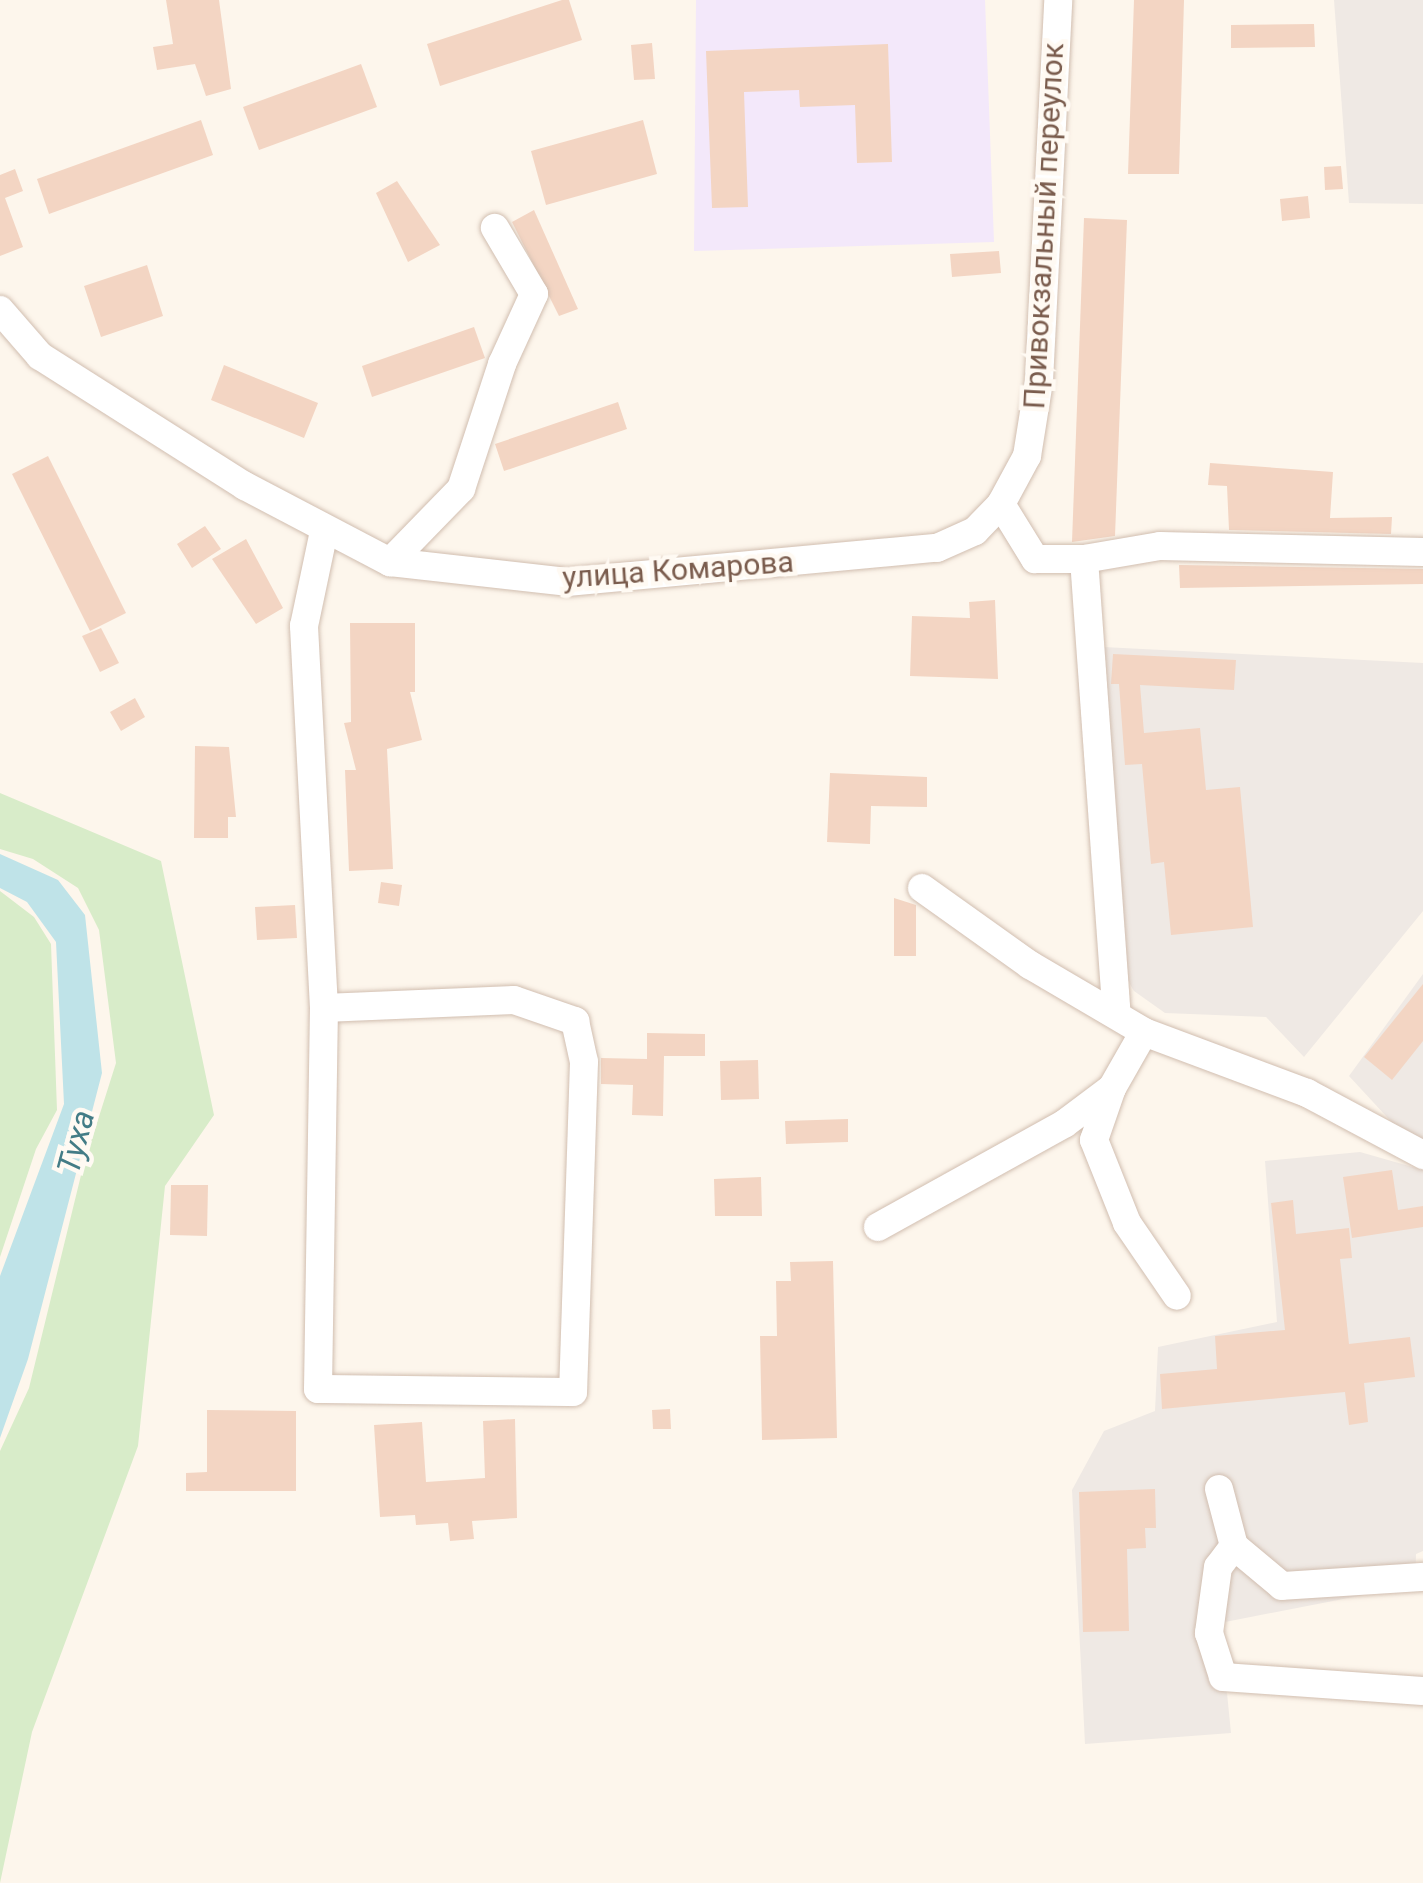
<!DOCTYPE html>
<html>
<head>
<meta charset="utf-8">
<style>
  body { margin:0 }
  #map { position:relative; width:1423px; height:1883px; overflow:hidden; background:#fdf6ec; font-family:Roboto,sans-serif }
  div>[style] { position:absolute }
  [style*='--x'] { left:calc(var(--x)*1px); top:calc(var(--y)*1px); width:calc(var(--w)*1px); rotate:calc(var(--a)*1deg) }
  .industrial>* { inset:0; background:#efe9e4 }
  .education>* { inset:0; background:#f3e8fa }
  .green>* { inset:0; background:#d8ecc9 }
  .water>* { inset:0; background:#bfe3e8 }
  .building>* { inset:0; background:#f3d5c3 }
  .roads { filter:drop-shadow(0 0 2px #d1beb0) drop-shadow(0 0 2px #d1beb0) }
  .minor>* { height:28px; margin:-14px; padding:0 14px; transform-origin:14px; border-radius:14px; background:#fff }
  span { translate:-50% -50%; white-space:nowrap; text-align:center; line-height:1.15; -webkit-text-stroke:9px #fffaf3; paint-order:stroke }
  .street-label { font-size:30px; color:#7a5c4d }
  .water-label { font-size:32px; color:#437c86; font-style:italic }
</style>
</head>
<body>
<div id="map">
  <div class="industrial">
    <i style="clip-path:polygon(1334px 0,1423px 0,1423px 204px,1349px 203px)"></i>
    <i style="clip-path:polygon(1103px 647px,1423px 663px,1423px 911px,1304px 1057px,1266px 1017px,1165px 1013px,1134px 991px,1115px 959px)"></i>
    <i style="clip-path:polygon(1423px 974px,1423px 1139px,1410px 1142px,1349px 1076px)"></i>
    <i style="clip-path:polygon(1360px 1152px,1423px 1170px,1423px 1551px,1416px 1554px,1415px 1585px,1220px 1623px,1231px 1733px,1085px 1744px,1072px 1490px,1104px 1431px,1155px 1411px,1158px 1347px,1277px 1322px,1265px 1161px)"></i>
  </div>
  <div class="education">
    <i style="clip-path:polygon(696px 0,985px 0,994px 242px,694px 251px)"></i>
  </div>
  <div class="green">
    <i style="clip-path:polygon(0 793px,161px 861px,214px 1115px,165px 1186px,138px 1446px,32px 1732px,0 1883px,0 1451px,29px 1388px,83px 1167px,116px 1063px,99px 930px,78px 888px,33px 859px,0 849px)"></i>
    <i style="clip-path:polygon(0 891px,34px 917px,51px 944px,57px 1110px,36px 1149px,0 1257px)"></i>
  </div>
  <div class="water">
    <i style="clip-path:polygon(0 854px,58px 880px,85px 915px,102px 1073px,28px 1359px,0 1438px,0 1276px,64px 1104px,56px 942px,27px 902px,0 888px)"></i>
  </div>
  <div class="building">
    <i style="clip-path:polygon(166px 0,219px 0,231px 89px,206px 96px,195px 64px,157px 70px,153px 47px,173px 44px)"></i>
    <i style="clip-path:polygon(562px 0,569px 0,582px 40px,440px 86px,427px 44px)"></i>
    <i style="clip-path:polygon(1134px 0,1184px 0,1179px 174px,1128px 174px)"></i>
    <i style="clip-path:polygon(1314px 24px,1315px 47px,1231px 48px,1231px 25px)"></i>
    <i style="clip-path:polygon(652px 43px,655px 79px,634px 80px,631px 45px)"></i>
    <i style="clip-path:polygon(888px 44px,892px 162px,857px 163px,855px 105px,800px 107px,799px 90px,744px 92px,748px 207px,712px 208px,706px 51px)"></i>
    <i style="clip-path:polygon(361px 64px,377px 107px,259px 150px,243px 107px)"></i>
    <i style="clip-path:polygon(201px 120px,213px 155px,49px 214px,37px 179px)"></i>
    <i style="clip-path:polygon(643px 120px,657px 174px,546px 205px,531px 151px)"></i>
    <i style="clip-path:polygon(1341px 166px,1343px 189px,1325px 190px,1324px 167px)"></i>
    <i style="clip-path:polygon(15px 169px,23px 191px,5px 198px,23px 247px,0 256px,0 175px)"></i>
    <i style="clip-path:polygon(397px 181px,440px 245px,408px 262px,376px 193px)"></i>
    <i style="clip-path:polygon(1308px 196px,1310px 218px,1282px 221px,1280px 199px)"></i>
    <i style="clip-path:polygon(534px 210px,578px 309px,559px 316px,512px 222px)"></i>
    <i style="clip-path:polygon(1084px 218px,1127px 220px,1115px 536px,1072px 542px)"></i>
    <i style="clip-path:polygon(999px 251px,1001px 273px,952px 277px,950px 254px)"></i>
    <i style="clip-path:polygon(147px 265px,163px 316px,101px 337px,84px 286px)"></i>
    <i style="clip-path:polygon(474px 327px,485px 358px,372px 397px,362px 366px)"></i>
    <i style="clip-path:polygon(224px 365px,318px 403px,304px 438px,211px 400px)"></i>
    <i style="clip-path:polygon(618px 402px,627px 429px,504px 471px,495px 444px)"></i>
    <i style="clip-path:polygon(48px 456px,126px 613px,90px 631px,12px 474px)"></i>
    <i style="clip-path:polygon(1210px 463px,1333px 472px,1330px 518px,1392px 517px,1391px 534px,1229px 530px,1227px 486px,1208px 485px)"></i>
    <i style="clip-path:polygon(205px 526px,221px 549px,192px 568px,177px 544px)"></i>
    <i style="clip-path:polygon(246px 539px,283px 608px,256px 624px,212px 559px)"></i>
    <i style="clip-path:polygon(1179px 565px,1423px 569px,1423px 584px,1180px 588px)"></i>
    <i style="clip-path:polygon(995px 600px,998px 679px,910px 676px,912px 616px,970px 618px,969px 602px)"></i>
    <i style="clip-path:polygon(350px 623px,415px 623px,415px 692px,410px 692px,422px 740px,387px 749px,393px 869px,349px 871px,345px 770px,356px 770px,344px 723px,351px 722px)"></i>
    <i style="clip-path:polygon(101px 628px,119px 663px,100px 672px,82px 636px)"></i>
    <i style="clip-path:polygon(1113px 654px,1236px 660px,1234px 690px,1140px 685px,1144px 733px,1200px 728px,1206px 790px,1240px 787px,1253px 927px,1171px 935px,1164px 862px,1151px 864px,1142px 764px,1125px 765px,1119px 684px,1111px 684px)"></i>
    <i style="clip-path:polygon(135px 698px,145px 717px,121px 731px,110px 712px)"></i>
    <i style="clip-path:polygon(195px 746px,229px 747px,236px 817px,228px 817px,228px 838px,194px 838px)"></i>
    <i style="clip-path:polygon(830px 773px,927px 777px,927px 807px,871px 806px,870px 844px,827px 842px)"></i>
    <i style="clip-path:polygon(381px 882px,402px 885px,399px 906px,378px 903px)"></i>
    <i style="clip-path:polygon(894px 898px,916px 905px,916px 956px,894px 956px)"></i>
    <i style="clip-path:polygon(295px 905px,297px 938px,257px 940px,255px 907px)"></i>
    <i style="clip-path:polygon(1423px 984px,1423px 1041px,1392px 1080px,1364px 1057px)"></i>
    <i style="clip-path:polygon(647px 1033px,705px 1034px,705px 1056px,664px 1056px,663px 1116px,632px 1115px,633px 1085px,601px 1084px,601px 1058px,647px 1059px)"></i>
    <i style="clip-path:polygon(758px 1060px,759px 1099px,721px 1100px,720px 1061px)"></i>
    <i style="clip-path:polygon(848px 1119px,848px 1142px,786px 1144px,785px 1121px)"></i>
    <i style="clip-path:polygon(1392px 1170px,1398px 1210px,1423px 1206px,1423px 1227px,1352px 1238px,1343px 1177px)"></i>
    <i style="clip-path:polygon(761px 1177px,762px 1216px,715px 1216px,714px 1179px)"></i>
    <i style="clip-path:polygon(171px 1185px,208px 1185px,207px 1236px,170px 1235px)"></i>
    <i style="clip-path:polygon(1293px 1200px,1296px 1234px,1349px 1228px,1352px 1258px,1340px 1259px,1349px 1344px,1410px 1337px,1415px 1377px,1364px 1383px,1368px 1422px,1349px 1425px,1345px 1392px,1162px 1409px,1160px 1374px,1217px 1369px,1215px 1336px,1285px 1330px,1271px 1203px)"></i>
    <i style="clip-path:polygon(833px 1261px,837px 1438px,762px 1440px,760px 1336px,777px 1336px,776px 1281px,791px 1281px,790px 1262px)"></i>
    <i style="clip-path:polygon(670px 1409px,671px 1429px,653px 1429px,652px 1410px)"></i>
    <i style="clip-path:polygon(207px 1410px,296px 1411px,296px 1491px,186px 1491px,186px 1473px,207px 1472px)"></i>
    <i style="clip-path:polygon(515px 1419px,517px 1518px,472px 1521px,474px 1539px,450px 1541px,448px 1523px,416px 1525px,415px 1515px,380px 1517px,374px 1425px,422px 1422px,426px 1482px,485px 1478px,483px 1421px)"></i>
    <i style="clip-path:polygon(1155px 1489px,1156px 1528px,1145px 1528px,1146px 1548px,1127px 1549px,1129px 1631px,1083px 1632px,1079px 1492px)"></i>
  </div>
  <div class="roads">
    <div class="minor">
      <i style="--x:0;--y:310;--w:61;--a:49"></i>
      <i style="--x:40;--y:356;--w:243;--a:32.4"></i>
      <i style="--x:245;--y:486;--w:164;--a:27.7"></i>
      <i style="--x:390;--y:562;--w:178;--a:6.4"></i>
      <i style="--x:567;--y:582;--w:372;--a:-5.3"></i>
      <i style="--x:937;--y:548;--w:42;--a:-24.1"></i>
      <i style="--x:975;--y:531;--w:37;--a:-46"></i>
      <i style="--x:1001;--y:504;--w:55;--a:-61.6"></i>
      <i style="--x:1027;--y:456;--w:76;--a:-80.9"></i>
      <i style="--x:1039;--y:381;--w:381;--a:-87.1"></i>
      <i style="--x:1001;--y:504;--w:65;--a:58.3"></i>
      <i style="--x:1035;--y:559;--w:49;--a:0"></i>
      <i style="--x:1084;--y:559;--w:456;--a:85.9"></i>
      <i style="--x:1084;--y:559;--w:77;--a:-9.7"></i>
      <i style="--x:1160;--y:546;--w:263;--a:1.3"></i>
      <i style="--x:390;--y:562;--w:102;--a:-45.8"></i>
      <i style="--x:461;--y:489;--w:132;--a:-71.8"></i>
      <i style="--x:502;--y:364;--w:77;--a:-65.4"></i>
      <i style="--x:534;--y:294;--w:77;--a:-120.6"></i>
      <i style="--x:922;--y:888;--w:133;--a:35.5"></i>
      <i style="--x:1030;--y:965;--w:132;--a:30.4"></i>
      <i style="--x:1144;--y:1032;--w:174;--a:20.5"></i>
      <i style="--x:1307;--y:1093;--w:132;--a:28.1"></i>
      <i style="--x:324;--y:1008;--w:190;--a:-2.4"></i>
      <i style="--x:514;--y:1000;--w:65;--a:19"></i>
      <i style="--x:575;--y:1021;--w:42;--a:77.6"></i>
      <i style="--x:584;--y:1062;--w:330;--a:91.9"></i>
      <i style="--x:573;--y:1392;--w:255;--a:-179.3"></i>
      <i style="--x:318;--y:1389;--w:381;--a:-89.1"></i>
      <i style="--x:324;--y:1008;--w:383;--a:-93"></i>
      <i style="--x:304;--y:626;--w:97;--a:-78.1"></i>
      <i style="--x:1112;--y:1088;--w:55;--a:109.1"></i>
      <i style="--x:1094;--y:1140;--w:89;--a:68.3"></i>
      <i style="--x:1127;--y:1223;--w:88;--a:55.6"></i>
      <i style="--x:878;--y:1227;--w:213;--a:-29"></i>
      <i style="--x:1064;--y:1124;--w:60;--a:-36.9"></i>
      <i style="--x:1112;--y:1088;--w:64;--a:-60.3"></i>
      <i style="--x:1219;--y:1489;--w:59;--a:75.3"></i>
      <i style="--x:1234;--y:1546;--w:26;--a:127"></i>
      <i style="--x:1218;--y:1567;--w:67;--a:97.8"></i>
      <i style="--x:1209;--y:1633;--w:46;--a:72.3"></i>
      <i style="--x:1223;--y:1677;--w:200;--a:4"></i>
      <i style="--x:1234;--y:1546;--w:62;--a:39.8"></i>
      <i style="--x:1282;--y:1586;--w:141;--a:-3.7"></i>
    </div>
  </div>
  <div class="street-label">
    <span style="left:1044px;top:226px;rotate:-87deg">Привокзальный переулок</span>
    <span style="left:678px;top:570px;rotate:-4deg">улица Комарова</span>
  </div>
  <div class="water-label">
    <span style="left:76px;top:1142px;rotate:-75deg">Туха</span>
  </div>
</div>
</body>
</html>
